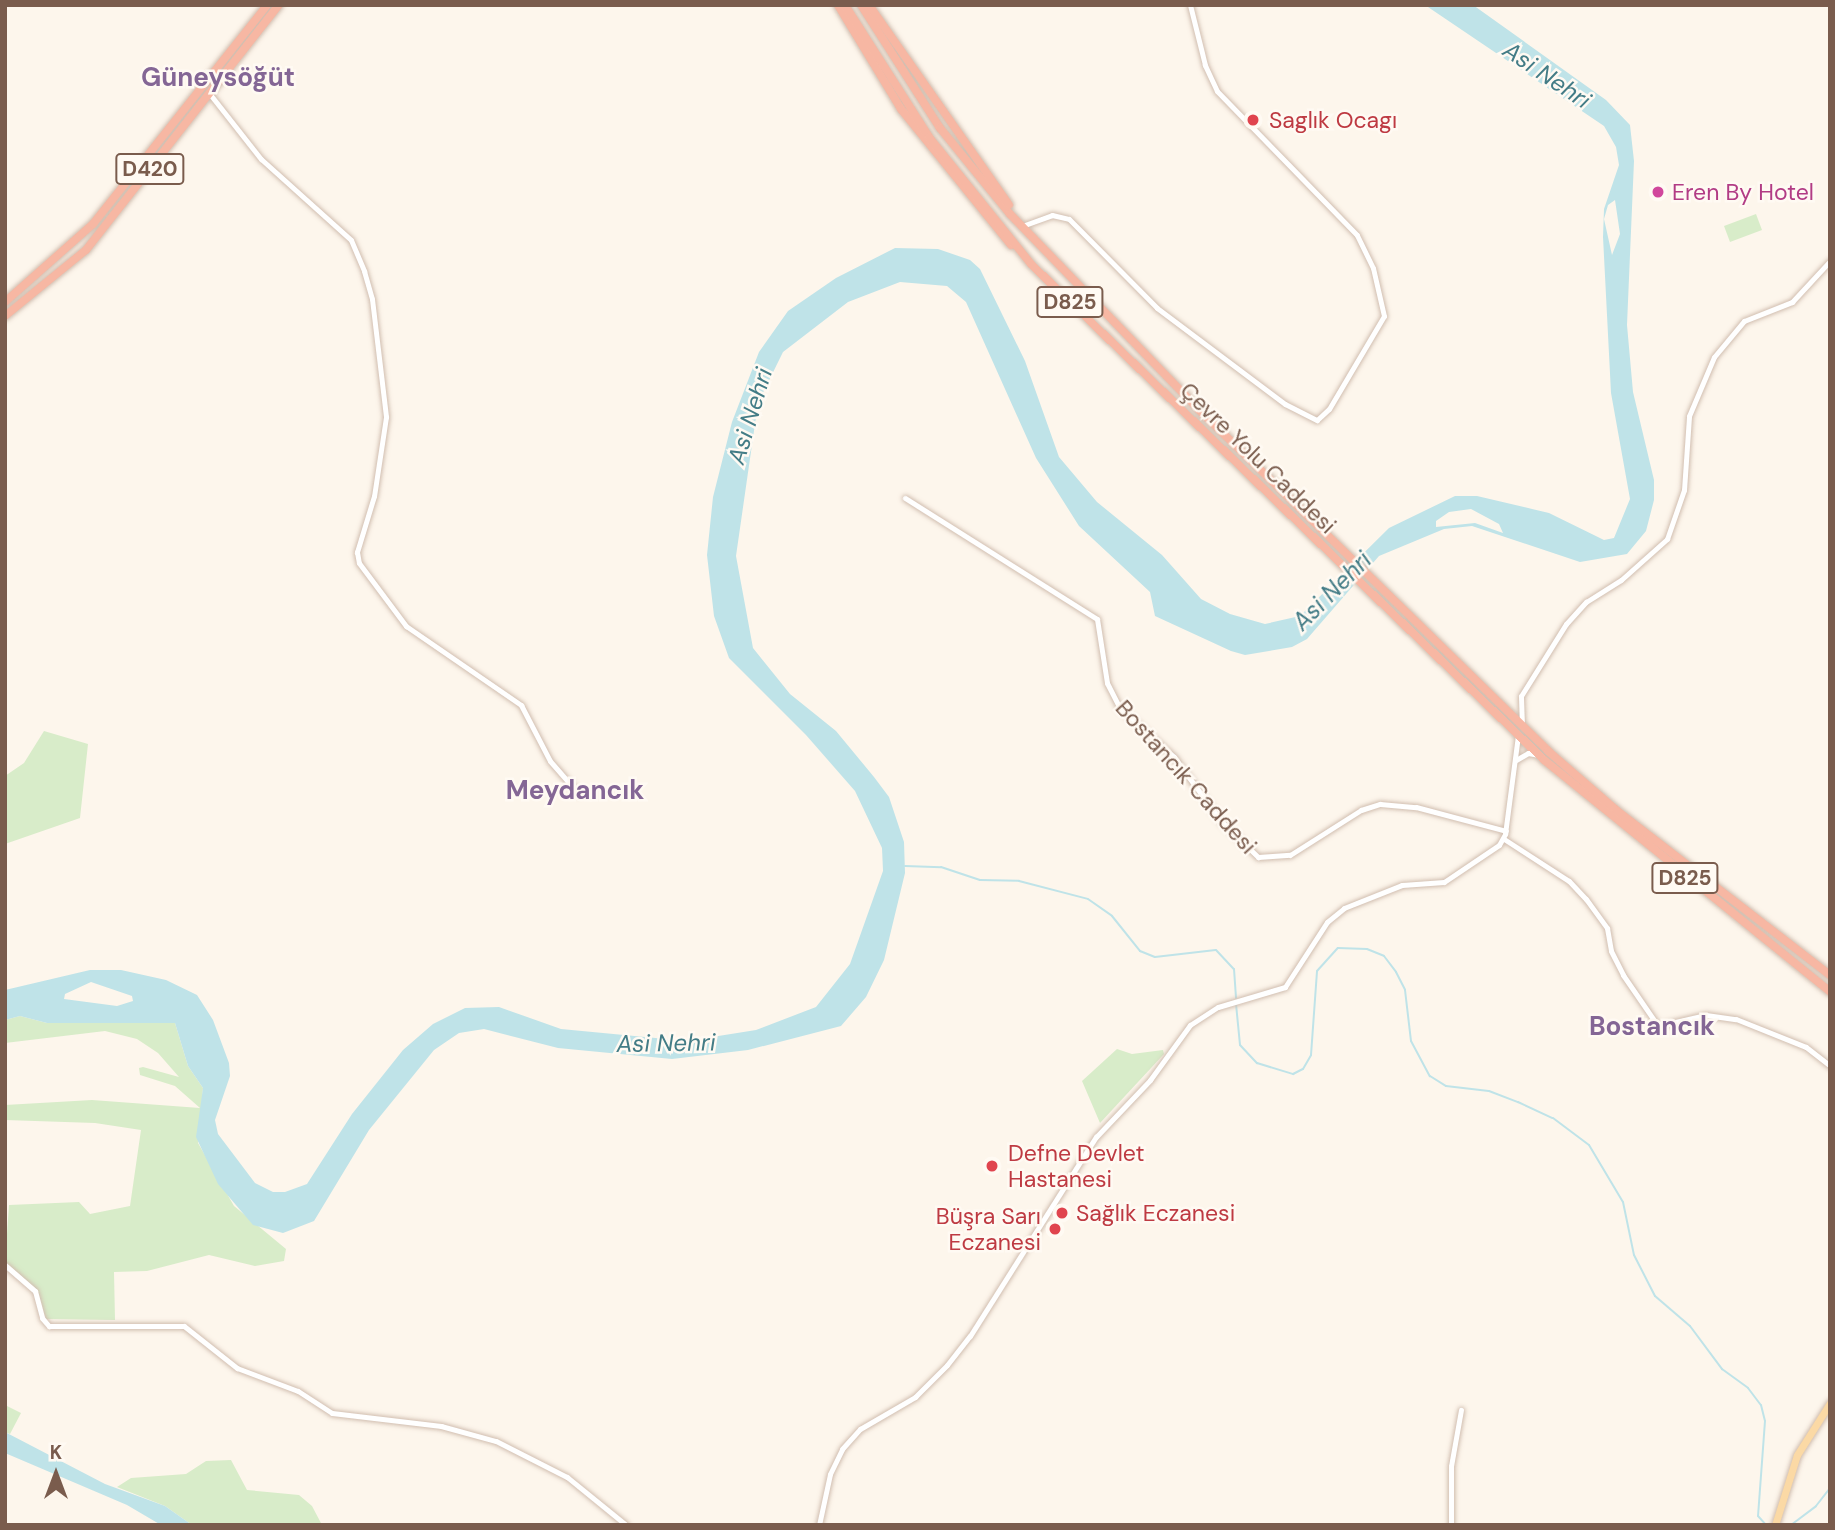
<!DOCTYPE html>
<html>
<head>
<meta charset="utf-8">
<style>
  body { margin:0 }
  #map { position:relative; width:1835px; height:1530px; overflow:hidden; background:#fdf6ec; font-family:"DM Sans",sans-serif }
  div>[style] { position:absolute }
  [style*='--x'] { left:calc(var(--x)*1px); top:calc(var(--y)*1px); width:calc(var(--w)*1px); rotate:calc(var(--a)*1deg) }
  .green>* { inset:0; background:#d8ecc9 }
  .water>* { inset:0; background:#bfe3e8 }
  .stream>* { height:2px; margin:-1px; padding:0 1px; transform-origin:1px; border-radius:1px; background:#bfe3e8 }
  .roads { filter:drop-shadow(0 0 2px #d1beb0) drop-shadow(0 0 2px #d1beb0) }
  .minor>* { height:5px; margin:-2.5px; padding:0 2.5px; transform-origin:2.5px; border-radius:2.5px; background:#fff }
  .major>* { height:7px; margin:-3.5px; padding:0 3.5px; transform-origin:3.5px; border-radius:3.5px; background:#fbd9a5 }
  .highway>* { height:8px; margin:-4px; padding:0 4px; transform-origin:4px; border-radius:4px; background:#f7b7a3 }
  .dots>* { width:19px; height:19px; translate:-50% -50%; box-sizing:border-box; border:4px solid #fffaf3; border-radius:50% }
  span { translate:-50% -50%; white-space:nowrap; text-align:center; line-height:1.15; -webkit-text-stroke:5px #fffaf3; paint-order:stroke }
  .shield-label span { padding:2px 5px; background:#fffaf3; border:2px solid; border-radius:5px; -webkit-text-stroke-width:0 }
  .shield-label { font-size:21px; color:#7a5c4d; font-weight:700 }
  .health-label { font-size:23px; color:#be3a42 }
  .left { translate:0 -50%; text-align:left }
  .right { translate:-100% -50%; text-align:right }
  .hotel-label { font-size:23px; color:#b23c85 }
  .street-label { font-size:23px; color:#7a5c4d }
  .water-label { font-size:24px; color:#437c86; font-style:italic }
  .quarter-label { font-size:26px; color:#846695; font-weight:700 }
  .frame { position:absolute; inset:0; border:7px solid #7a5c4d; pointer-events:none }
  .north { position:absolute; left:21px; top:1439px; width:70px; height:70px; -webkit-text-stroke:5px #fffaf3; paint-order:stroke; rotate:0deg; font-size:19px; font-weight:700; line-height:28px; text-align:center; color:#7a5c4d }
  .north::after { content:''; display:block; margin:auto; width:24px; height:32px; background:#7a5c4d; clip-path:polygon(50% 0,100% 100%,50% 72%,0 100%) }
</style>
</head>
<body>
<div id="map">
  <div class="green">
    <i style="clip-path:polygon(1756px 214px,1762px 230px,1730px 242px,1724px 226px)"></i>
    <i style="clip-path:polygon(44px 731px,88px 744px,80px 818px,5px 844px,5px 776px,24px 763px)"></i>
    <i style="clip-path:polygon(20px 1016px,47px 1023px,175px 1023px,188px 1066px,203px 1088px,198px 1143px,234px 1206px,286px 1249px,284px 1261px,255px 1266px,209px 1255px,147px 1271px,114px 1272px,115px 1320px,46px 1319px,38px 1291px,5px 1263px,9px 1205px,79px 1202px,90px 1214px,130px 1206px,141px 1130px,95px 1123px,5px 1120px,5px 1105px,92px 1100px,200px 1108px,175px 1086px,140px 1075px,139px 1068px,143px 1067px,179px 1077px,158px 1053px,137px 1039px,105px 1031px,5px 1043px,5px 1020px)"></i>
    <i style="clip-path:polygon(1117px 1049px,1132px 1054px,1163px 1050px,1164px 1054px,1100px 1123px,1082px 1081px)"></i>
    <i style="clip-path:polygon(5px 1405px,21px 1413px,10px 1434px,5px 1432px)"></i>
    <i style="clip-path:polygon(231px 1460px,247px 1490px,299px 1495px,312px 1506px,322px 1525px,192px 1525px,165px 1506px,117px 1487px,131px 1478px,186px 1474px,206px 1461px)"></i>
  </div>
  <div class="water">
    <i style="clip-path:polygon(evenodd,1425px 5px,1473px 5px,1606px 100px,1630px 125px,1634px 161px,1627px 325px,1633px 392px,1654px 480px,1654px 500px,1646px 531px,1627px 554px,1580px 562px,1472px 526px,1444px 529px,1379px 556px,1307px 639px,1292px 647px,1245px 655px,1231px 651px,1155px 616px,1150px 592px,1079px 526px,1036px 458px,966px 302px,947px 286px,900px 282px,848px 302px,783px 352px,758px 403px,736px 556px,753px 648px,790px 694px,836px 731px,874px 777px,889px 797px,904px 842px,905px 873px,884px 960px,866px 997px,841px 1026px,748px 1050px,672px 1059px,558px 1048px,484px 1029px,459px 1033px,434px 1050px,369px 1130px,314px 1221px,283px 1233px,253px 1225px,218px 1184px,196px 1137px,203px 1088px,188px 1066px,175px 1023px,47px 1023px,20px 1016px,5px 1020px,5px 990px,90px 970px,121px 970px,166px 980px,197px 995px,213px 1020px,229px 1063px,230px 1076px,215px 1120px,218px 1134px,255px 1183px,273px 1192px,285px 1192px,307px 1184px,352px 1114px,403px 1050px,433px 1024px,465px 1008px,499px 1007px,561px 1029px,687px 1041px,756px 1030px,816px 1007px,850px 964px,883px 871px,882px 848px,855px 791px,806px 735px,729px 658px,714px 616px,707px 555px,713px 497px,732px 422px,759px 352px,788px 311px,836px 278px,895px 248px,938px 249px,970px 260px,980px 269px,1025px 361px,1059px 457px,1097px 502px,1162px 555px,1201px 599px,1230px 614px,1265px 624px,1300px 616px,1389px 528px,1455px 496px,1477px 496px,1549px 513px,1604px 540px,1614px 538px,1630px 499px,1611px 393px,1603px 237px,1604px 209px,1619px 165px,1616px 147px,1604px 126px,1425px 5px,1615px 200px,1620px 234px,1612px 255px,1604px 219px,1608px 205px,1615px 200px,1425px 5px,1471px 509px,1499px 524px,1503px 533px,1475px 523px,1436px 527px,1436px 521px,1449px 512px,1471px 509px,1425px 5px,91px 982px,132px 996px,133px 1001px,117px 1006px,64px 999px,65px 994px,91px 982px)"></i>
    <i style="clip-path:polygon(5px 1432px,105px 1484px,165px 1506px,192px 1525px,161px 1525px,127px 1505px,5px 1453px)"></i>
  </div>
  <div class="stream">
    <i style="--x:905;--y:866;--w:36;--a:2"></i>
    <i style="--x:941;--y:867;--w:41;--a:18.4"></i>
    <i style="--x:980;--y:880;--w:39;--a:1"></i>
    <i style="--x:1019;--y:881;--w:71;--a:14.6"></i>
    <i style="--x:1088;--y:899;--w:29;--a:35"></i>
    <i style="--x:1112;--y:916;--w:45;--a:51.3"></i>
    <i style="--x:1140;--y:951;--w:16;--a:22"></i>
    <i style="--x:1155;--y:957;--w:61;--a:-6.5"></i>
    <i style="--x:1216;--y:950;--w:26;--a:47"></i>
    <i style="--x:1234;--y:969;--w:29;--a:86"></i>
    <i style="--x:1236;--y:1004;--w:41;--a:84.4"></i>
    <i style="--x:1240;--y:1045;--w:25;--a:47"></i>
    <i style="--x:1257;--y:1063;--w:38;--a:17"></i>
    <i style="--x:1293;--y:1074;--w:11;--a:-27"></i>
    <i style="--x:1303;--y:1069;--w:16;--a:-60"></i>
    <i style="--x:1311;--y:1055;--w:84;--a:-85.9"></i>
    <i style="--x:1317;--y:971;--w:31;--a:-48"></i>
    <i style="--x:1338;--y:948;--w:29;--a:2"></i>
    <i style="--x:1367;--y:949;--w:18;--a:22"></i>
    <i style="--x:1384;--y:956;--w:20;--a:53"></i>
    <i style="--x:1396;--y:972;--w:20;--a:63"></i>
    <i style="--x:1405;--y:990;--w:51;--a:83.3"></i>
    <i style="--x:1411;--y:1041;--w:40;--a:62"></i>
    <i style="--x:1430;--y:1076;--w:19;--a:32"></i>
    <i style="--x:1446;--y:1086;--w:43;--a:6.6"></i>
    <i style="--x:1489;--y:1091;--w:31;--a:21"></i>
    <i style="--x:1518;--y:1102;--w:38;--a:25"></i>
    <i style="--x:1553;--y:1118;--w:45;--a:36.9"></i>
    <i style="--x:1589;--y:1145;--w:66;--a:59.2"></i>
    <i style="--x:1623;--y:1202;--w:54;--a:78.3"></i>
    <i style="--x:1634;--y:1255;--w:46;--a:62.9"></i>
    <i style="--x:1655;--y:1296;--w:46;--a:40.6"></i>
    <i style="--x:1690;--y:1326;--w:54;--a:53.3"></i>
    <i style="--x:1722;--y:1369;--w:32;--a:36"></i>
    <i style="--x:1748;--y:1388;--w:21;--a:53"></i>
    <i style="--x:1761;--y:1405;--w:16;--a:76"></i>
    <i style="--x:1765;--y:1421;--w:95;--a:94.2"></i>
    <i style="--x:1758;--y:1516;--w:12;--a:48"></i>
    <i style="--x:1791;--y:1525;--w:31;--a:-37"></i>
    <i style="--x:1816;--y:1506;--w:23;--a:-52"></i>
  </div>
  <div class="roads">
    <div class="minor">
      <i style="--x:209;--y:93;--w:84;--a:51.8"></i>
      <i style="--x:261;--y:159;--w:121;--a:42"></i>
      <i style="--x:351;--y:240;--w:34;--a:67"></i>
      <i style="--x:364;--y:271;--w:29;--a:74"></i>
      <i style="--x:372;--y:299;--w:119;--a:83.2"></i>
      <i style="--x:386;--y:417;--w:80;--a:98.6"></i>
      <i style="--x:374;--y:496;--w:59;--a:106.9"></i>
      <i style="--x:357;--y:552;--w:11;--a:80"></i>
      <i style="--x:359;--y:563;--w:79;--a:53.3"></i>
      <i style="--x:406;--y:626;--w:140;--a:34.5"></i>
      <i style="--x:521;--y:705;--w:63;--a:62.6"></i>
      <i style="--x:550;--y:761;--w:43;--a:48.8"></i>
      <i style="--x:1022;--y:226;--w:32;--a:-20"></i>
      <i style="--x:1052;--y:215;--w:17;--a:13"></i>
      <i style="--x:1069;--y:219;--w:125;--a:45.3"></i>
      <i style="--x:1157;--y:308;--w:160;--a:36.9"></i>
      <i style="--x:1285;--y:404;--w:36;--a:27"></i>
      <i style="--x:1317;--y:420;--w:16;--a:-43"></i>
      <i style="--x:1329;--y:409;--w:108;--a:-59.4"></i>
      <i style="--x:1384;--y:316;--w:49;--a:-102.9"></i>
      <i style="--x:1373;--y:268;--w:37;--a:-116"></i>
      <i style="--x:1357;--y:235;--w:201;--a:-134.2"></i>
      <i style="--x:1217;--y:91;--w:29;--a:-115"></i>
      <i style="--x:1205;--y:65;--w:62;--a:-104"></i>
      <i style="--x:905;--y:498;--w:227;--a:32.2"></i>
      <i style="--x:1097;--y:619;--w:65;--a:81.1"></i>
      <i style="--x:1107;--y:683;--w:28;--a:63"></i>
      <i style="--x:1120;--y:708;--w:73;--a:42.2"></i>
      <i style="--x:1174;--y:757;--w:79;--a:53.7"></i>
      <i style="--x:1221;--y:821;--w:52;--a:44.2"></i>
      <i style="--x:1258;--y:857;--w:32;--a:-4"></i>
      <i style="--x:1290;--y:855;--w:84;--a:-32.4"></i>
      <i style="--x:1361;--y:810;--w:20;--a:-18"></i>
      <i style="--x:1380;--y:804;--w:36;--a:5"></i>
      <i style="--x:1416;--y:807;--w:93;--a:14.9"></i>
      <i style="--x:1522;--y:726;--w:30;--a:-92"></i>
      <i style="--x:1521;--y:696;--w:85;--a:-58"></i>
      <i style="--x:1566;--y:624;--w:30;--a:-48"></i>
      <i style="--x:1586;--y:602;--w:41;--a:-32.2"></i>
      <i style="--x:1621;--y:580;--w:62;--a:-41.7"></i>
      <i style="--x:1667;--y:539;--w:52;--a:-70.9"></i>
      <i style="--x:1684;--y:490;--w:74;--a:-86.1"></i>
      <i style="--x:1689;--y:416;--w:64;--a:-67"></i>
      <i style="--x:1714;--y:357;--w:47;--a:-50.2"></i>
      <i style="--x:1744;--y:321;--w:52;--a:-21.6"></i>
      <i style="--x:1792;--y:302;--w:56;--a:-47.2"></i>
      <i style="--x:1516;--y:760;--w:14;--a:-30"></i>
      <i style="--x:1528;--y:753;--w:10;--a:11"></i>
      <i style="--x:1504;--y:839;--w:77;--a:32.9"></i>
      <i style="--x:1569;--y:881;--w:25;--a:47"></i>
      <i style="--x:1586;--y:899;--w:36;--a:54"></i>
      <i style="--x:1607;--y:928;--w:23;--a:80"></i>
      <i style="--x:1611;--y:951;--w:27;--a:63"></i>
      <i style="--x:1623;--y:975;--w:62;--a:55.5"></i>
      <i style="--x:1658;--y:1026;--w:49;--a:-12.9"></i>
      <i style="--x:1706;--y:1015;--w:30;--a:8"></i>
      <i style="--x:1736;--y:1019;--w:75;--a:21.8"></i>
      <i style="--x:1806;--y:1047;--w:31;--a:38"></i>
      <i style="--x:5;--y:1265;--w:40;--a:41"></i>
      <i style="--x:35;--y:1291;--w:28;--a:75"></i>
      <i style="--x:42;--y:1318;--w:11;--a:49"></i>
      <i style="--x:49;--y:1326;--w:135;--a:0"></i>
      <i style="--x:184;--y:1326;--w:68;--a:38.4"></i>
      <i style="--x:237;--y:1368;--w:65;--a:20.7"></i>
      <i style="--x:298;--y:1391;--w:40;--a:32.9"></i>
      <i style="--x:332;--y:1413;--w:110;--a:6.8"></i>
      <i style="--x:441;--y:1426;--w:57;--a:15.3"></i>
      <i style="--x:496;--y:1441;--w:80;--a:26.9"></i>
      <i style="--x:567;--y:1477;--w:76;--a:39.1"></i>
      <i style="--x:819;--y:1525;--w:52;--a:-77.8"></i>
      <i style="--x:830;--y:1474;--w:28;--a:-64"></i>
      <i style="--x:842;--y:1449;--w:27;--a:-48"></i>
      <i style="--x:860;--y:1429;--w:64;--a:-30.2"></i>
      <i style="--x:915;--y:1397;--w:45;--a:-45"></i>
      <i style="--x:947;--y:1365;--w:37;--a:-52"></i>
      <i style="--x:970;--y:1336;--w:236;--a:-57.7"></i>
      <i style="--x:1096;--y:1137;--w:79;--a:-46.5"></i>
      <i style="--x:1150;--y:1080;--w:68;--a:-54"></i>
      <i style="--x:1190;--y:1025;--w:33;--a:-33"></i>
      <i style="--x:1218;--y:1007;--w:70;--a:-16.6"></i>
      <i style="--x:1285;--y:987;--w:77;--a:-57.1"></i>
      <i style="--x:1327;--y:922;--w:22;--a:-39"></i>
      <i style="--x:1344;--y:908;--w:62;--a:-21.6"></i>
      <i style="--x:1402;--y:885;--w:42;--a:-4.1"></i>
      <i style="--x:1444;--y:882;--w:66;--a:-33.9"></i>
      <i style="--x:1499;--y:845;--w:13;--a:-61"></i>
      <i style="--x:1505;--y:834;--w:100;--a:-82.5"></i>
      <i style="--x:1451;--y:1525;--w:59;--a:-90"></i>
      <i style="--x:1451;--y:1466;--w:57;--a:-79.9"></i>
    </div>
    <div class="major">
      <i style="--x:1775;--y:1525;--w:73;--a:-72.6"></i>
      <i style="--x:1797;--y:1455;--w:62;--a:-57.6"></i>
    </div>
    <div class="highway">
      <i style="--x:838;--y:5;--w:122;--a:58.8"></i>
      <i style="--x:901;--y:109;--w:175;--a:51"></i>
      <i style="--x:845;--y:5;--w:156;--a:57.5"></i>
      <i style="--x:929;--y:137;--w:163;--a:51.2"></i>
      <i style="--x:1031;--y:264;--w:714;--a:44.03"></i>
      <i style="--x:1544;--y:760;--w:368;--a:39"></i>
      <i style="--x:861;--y:5;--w:146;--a:57.3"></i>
      <i style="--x:940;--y:128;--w:111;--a:50.9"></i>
      <i style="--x:1010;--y:214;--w:272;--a:46"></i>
      <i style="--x:1199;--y:410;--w:488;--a:44.3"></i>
      <i style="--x:1548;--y:751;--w:89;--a:40.9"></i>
      <i style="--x:1615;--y:809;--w:272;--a:37.7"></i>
      <i style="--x:869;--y:5;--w:244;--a:55"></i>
      <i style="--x:5;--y:302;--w:118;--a:-41.6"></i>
      <i style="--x:93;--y:224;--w:280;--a:-51.5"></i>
      <i style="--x:5;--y:316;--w:104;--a:-39.2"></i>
      <i style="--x:86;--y:250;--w:312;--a:-51.8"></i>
    </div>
  </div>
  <div class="dots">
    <i style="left:1253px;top:120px;background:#e0444e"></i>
    <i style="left:1658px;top:192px;background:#d1479c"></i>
    <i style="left:992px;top:1166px;background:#e0444e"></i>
    <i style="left:1062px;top:1213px;background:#e0444e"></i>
    <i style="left:1055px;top:1229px;background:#e0444e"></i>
  </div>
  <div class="shield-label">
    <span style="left:150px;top:169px">D420</span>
    <span style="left:1070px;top:302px">D825</span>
    <span style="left:1685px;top:878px">D825</span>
  </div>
  <div class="health-label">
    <span class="left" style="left:1269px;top:120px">Saglık Ocagı</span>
    <span class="left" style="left:1008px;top:1166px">Defne Devlet<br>Hastanesi</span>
    <span class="left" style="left:1076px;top:1213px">Sağlık Eczanesi</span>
    <span class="right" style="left:1041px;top:1229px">Büşra Sarı<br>Eczanesi</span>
  </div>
  <div class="hotel-label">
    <span class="left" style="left:1672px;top:192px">Eren By Hotel</span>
  </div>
  <div class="street-label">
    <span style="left:1258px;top:458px;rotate:44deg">Çevre Yolu Caddesi</span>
    <span style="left:1186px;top:777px;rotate:48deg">Bostancık Caddesi</span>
  </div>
  <div class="water-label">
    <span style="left:1547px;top:75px;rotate:34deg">Asi Nehri</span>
    <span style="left:750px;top:416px;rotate:-73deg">Asi Nehri</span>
    <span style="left:1332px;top:591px;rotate:-45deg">Asi Nehri</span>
    <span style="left:666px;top:1043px;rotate:-1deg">Asi Nehri</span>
  </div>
  <div class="quarter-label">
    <span style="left:218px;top:78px">Güneysöğüt</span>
    <span style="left:575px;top:791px">Meydancık</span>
    <span style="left:1652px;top:1027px">Bostancık</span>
  </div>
  <div class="frame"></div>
  <div class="north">K</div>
</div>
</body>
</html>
